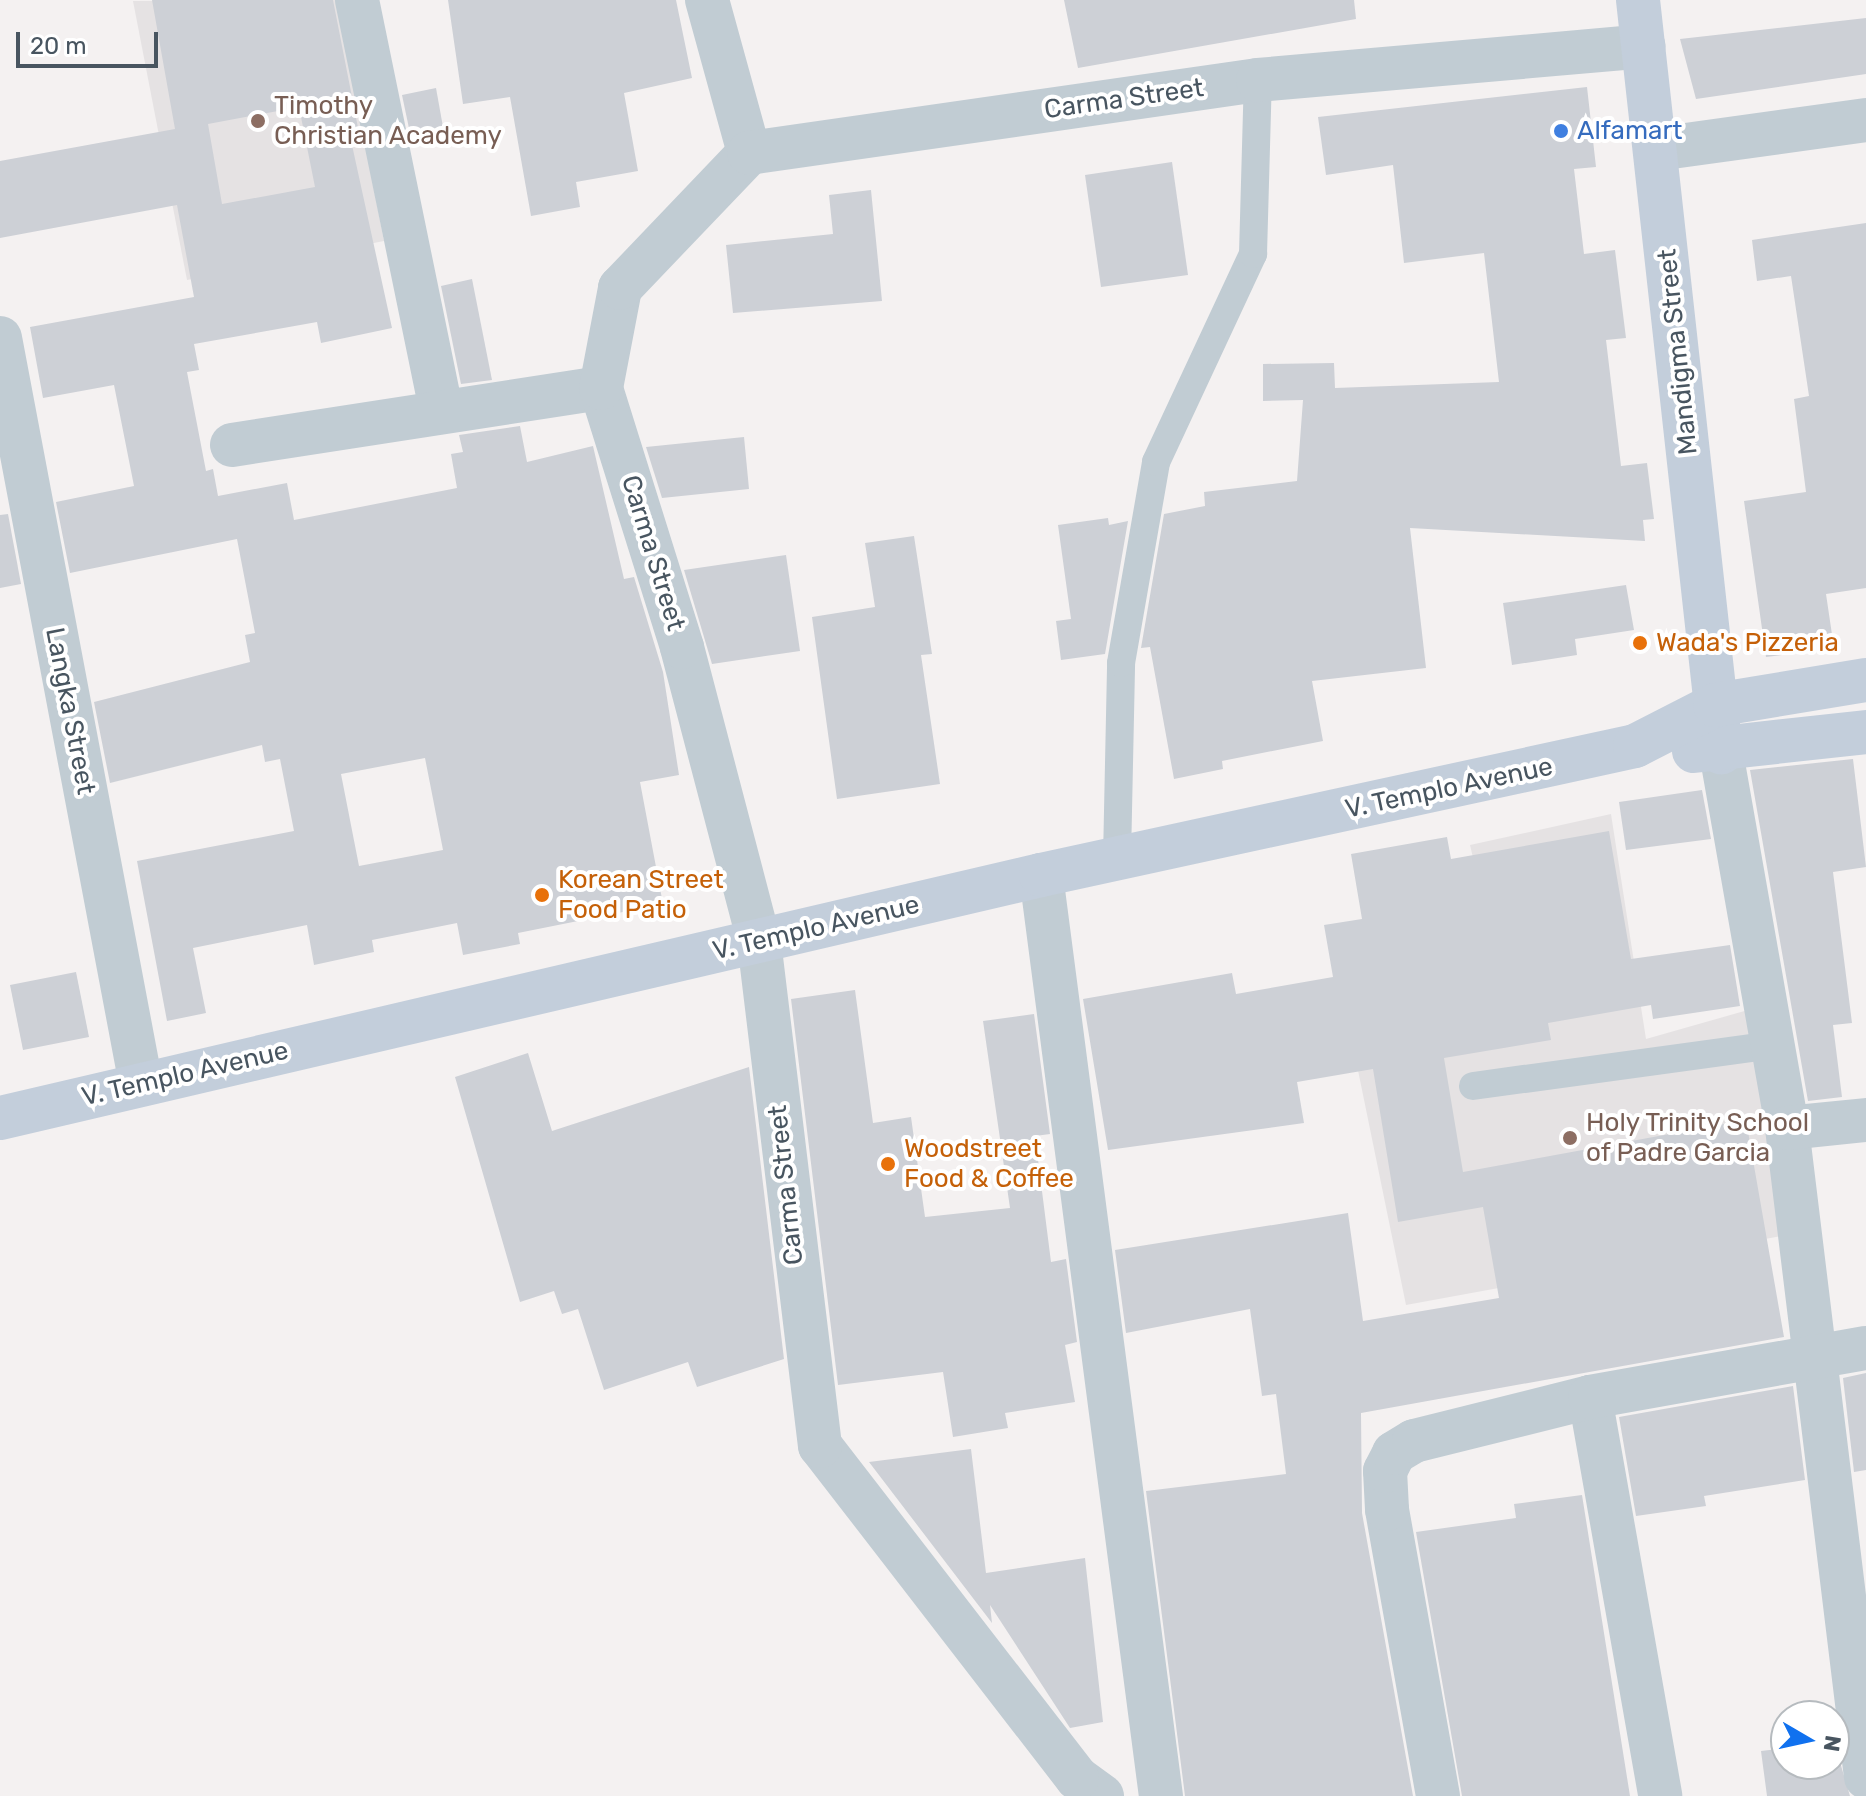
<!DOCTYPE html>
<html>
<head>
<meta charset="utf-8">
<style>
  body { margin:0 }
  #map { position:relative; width:1866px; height:1796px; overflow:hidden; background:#f4f1f1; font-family:Rubik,sans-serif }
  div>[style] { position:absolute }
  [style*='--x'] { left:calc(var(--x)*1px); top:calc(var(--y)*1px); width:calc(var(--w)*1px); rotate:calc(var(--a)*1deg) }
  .education>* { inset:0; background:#e5e2e3 }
  .building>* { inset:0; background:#cdd0d6 }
  .service>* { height:28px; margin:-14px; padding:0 14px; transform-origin:14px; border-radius:14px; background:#c1ccd3 }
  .minor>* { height:44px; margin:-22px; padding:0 22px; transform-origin:22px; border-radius:22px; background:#c1ccd3 }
  .secondary>* { height:44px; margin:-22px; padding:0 22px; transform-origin:22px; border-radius:22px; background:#c3cedb }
  .dots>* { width:22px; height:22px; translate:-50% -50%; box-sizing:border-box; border:4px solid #fff; border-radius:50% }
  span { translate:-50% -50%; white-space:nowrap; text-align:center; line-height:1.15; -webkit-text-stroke:8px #fff; paint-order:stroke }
  .street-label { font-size:26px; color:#485560 }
  .education-label { font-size:26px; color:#785e54 }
  .left { translate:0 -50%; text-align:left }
  .shop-label { font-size:26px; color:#366cbe }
  .food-label { font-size:26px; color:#c56008 }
  .north { position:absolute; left:1770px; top:1700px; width:80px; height:80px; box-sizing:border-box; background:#fff; border:2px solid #b6bbbf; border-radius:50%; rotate:99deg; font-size:22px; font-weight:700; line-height:32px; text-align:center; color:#485560 }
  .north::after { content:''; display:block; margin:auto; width:28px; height:36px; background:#1071ef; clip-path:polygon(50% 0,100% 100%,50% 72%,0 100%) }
  .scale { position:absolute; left:16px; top:32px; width:142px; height:36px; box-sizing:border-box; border:4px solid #485560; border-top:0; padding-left:10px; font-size:24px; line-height:28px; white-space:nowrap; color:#485560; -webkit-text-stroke:6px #fff; paint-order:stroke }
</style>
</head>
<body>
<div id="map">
  <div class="education">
    <i style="clip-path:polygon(337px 0,384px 241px,187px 280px,133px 1px)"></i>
    <i style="clip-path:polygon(1611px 814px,1646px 1039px,1748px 1010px,1782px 1236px,1406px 1305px,1343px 997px,1501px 976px,1470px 845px)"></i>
  </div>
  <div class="building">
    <i style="clip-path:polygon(evenodd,152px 0,333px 0,361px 143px,352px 145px,392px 328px,321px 343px,317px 322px,194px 344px,199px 370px,187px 372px,206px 471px,213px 469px,218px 496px,287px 483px,294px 520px,457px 488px,451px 454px,463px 452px,459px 435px,520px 426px,527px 462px,593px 446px,624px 579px,634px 577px,663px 672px,679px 775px,640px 782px,663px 904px,518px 933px,520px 944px,463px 955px,457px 923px,372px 940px,374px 952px,314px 965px,307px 925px,193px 948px,206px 1013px,167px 1021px,137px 861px,294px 831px,280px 759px,265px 762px,262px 745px,110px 783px,94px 702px,250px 662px,245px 635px,255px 633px,237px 539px,70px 573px,56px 502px,134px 486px,114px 385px,43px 398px,30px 327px,194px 297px,177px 205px,0 238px,0 161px,175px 129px,152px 0,299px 107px,315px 187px,222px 204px,208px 124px,299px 107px,152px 0,425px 758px,443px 850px,359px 866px,341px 774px,425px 758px)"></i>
    <i style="clip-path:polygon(448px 0,676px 0,692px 78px,624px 93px,638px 171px,576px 182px,580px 207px,531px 216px,510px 97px,463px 104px)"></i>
    <i style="clip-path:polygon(1064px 0,1354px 0,1356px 19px,1078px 68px)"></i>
    <i style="clip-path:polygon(1866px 18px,1866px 74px,1696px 99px,1680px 39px)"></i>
    <i style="clip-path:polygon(1587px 87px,1596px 167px,1574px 169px,1584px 254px,1615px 250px,1626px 338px,1606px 340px,1621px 466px,1647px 463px,1654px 519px,1643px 520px,1645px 541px,1410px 528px,1426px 668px,1312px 681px,1323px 741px,1222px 761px,1223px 769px,1174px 779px,1150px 647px,1141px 648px,1164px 514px,1205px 506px,1204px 492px,1297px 481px,1303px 400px,1263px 401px,1263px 364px,1334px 363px,1335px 388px,1499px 382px,1484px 253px,1404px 263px,1393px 165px,1326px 175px,1318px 117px)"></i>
    <i style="clip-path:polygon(436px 88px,443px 127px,410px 133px,402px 95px)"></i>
    <i style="clip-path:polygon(1172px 162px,1188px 275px,1101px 287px,1085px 175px)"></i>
    <i style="clip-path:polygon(871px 190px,882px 301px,733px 313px,726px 245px,833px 234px,829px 195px)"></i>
    <i style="clip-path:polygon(1866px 223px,1866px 588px,1826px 594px,1834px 648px,1766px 657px,1744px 501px,1806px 492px,1794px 399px,1809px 396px,1791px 276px,1757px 281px,1752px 240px)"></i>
    <i style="clip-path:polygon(472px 279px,492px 380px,461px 384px,441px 286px)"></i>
    <i style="clip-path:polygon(744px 437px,749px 489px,662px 498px,646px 447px)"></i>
    <i style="clip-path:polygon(8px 514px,21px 584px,0 588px,0 515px)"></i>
    <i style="clip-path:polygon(1108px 518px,1109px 525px,1128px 521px,1105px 654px,1061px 660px,1056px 621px,1071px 619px,1058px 525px)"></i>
    <i style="clip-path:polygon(914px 536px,932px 654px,921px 655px,940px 784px,837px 799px,812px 617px,875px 607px,865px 543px)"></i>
    <i style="clip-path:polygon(786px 555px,800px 651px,712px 664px,684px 570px)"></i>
    <i style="clip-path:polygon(1626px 585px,1634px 630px,1575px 639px,1577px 655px,1512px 665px,1503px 603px)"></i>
    <i style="clip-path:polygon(1853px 759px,1866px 867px,1833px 872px,1852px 1023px,1833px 1025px,1842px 1097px,1808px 1101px,1750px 770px)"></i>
    <i style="clip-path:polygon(1702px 790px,1711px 839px,1626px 850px,1619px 802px)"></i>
    <i style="clip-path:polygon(1609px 831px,1631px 959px,1730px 945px,1740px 1006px,1653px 1019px,1651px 1005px,1548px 1023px,1551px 1040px,1444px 1058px,1463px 1172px,1746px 1120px,1784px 1337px,1361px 1413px,1362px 1513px,1413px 1796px,1185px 1796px,1146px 1491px,1286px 1474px,1276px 1394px,1262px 1396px,1250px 1309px,1126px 1333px,1115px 1250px,1348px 1213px,1363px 1321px,1499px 1298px,1483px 1207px,1398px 1222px,1373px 1069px,1297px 1082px,1304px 1123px,1108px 1150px,1083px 999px,1232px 973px,1236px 994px,1333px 977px,1324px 925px,1362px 919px,1351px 854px,1447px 837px,1451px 859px)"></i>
    <i style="clip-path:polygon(76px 972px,89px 1037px,23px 1050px,10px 985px)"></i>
    <i style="clip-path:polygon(855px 990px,873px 1123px,911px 1117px,925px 1217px,1010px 1208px,983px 1021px,1034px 1014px,1050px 1134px,1035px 1136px,1051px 1262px,1066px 1259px,1077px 1342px,1065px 1345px,1075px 1402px,1005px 1413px,1008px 1428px,953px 1437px,943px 1372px,838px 1385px,791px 999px)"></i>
    <i style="clip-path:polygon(528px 1053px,552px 1131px,749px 1067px,784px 1359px,697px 1387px,688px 1362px,604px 1390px,578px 1309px,562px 1314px,554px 1291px,520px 1302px,455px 1077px)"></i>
    <i style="clip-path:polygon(1866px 1373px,1866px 1470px,1854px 1472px,1843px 1378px)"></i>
    <i style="clip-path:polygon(1793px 1386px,1805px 1480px,1704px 1496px,1706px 1506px,1636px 1516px,1619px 1417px)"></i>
    <i style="clip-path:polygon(971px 1449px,986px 1573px,1085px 1558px,1103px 1722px,1070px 1728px,990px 1605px,992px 1623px,869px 1462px)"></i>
    <i style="clip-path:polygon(1582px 1495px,1630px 1796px,1462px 1796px,1416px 1532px,1516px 1518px,1514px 1504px)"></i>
    <i style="clip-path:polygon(1834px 1742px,1850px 1796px,1767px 1796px,1761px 1751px,1786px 1748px,1786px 1764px,1834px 1764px)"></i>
  </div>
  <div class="service">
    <i style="--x:1117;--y:859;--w:196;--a:-88.8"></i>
    <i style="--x:1121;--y:663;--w:204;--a:-80.1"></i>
    <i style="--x:1156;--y:462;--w:230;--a:-65"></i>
    <i style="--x:1253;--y:254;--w:174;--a:-88.4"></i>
    <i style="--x:1473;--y:1086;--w:302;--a:-7.8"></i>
  </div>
  <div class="minor">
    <i style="--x:357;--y:0;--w:418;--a:78.4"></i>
    <i style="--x:707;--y:0;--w:159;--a:74.6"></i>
    <i style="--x:1657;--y:149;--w:211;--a:-7.9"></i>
    <i style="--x:0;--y:338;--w:759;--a:79.3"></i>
    <i style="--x:232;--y:445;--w:373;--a:-8.8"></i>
    <i style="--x:1721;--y:752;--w:382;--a:80"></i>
    <i style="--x:1787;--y:1128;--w:654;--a:83.06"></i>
    <i style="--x:1041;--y:875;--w:929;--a:82.58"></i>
    <i style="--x:1787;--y:1128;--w:79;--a:-5.8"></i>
    <i style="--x:1590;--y:1397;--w:405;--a:80"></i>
    <i style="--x:1102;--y:1796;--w:31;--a:-144"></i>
    <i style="--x:1077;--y:1778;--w:420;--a:-127.7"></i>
    <i style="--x:820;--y:1446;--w:509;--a:-96.89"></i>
    <i style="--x:759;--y:941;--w:304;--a:-104.7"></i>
    <i style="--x:682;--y:647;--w:271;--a:-107.4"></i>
    <i style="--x:601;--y:388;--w:102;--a:-79.2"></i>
    <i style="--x:620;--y:288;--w:187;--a:-46.3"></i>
    <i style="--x:749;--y:153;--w:514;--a:-8.16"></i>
    <i style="--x:1258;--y:80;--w:387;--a:-5"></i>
    <i style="--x:1438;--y:1796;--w:291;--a:-100.1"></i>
    <i style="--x:1387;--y:1509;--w:38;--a:-93"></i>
    <i style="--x:1385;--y:1471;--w:20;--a:-63"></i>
    <i style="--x:1394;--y:1453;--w:23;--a:-31"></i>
    <i style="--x:1414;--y:1441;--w:181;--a:-14"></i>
    <i style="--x:1590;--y:1397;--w:280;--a:-10.1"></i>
  </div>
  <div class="secondary">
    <i style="--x:1638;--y:0;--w:757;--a:83.7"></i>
    <i style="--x:1694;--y:751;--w:173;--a:-6.3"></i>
    <i style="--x:0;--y:1118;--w:1069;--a:-13.14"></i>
    <i style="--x:1041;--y:875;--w:608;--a:-12.25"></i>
    <i style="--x:1635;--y:746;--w:90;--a:-27.1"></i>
    <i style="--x:1715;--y:705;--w:153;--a:-9.4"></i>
  </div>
  <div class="dots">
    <i style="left:258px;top:121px;background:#8d6e63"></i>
    <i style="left:1561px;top:131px;background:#3f7fe0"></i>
    <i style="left:1640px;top:643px;background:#e8710a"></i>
    <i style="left:542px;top:895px;background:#e8710a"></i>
    <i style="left:1570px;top:1138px;background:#8d6e63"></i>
    <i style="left:888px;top:1164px;background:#e8710a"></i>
  </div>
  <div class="street-label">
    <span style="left:1124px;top:99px;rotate:-8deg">Carma Street</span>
    <span style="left:1678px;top:352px;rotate:-96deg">Mandigma Street</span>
    <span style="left:653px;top:553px;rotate:73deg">Carma Street</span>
    <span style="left:70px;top:711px;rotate:79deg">Langka Street</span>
    <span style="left:1449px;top:788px;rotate:-12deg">V. Templo Avenue</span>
    <span style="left:816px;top:928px;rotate:-13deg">V. Templo Avenue</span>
    <span style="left:185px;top:1074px;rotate:-13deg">V. Templo Avenue</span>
    <span style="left:786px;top:1185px;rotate:-96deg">Carma Street</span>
  </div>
  <div class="education-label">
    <span class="left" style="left:274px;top:121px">Timothy<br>Christian Academy</span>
    <span class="left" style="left:1586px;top:1138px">Holy Trinity School<br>of Padre Garcia</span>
  </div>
  <div class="shop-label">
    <span class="left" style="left:1577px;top:131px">Alfamart</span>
  </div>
  <div class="food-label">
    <span class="left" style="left:1656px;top:643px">Wada's Pizzeria</span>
    <span class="left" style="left:558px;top:895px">Korean Street<br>Food Patio</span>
    <span class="left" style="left:904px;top:1164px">Woodstreet<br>Food &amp; Coffee</span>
  </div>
  <div class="north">N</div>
  <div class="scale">20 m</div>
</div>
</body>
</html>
